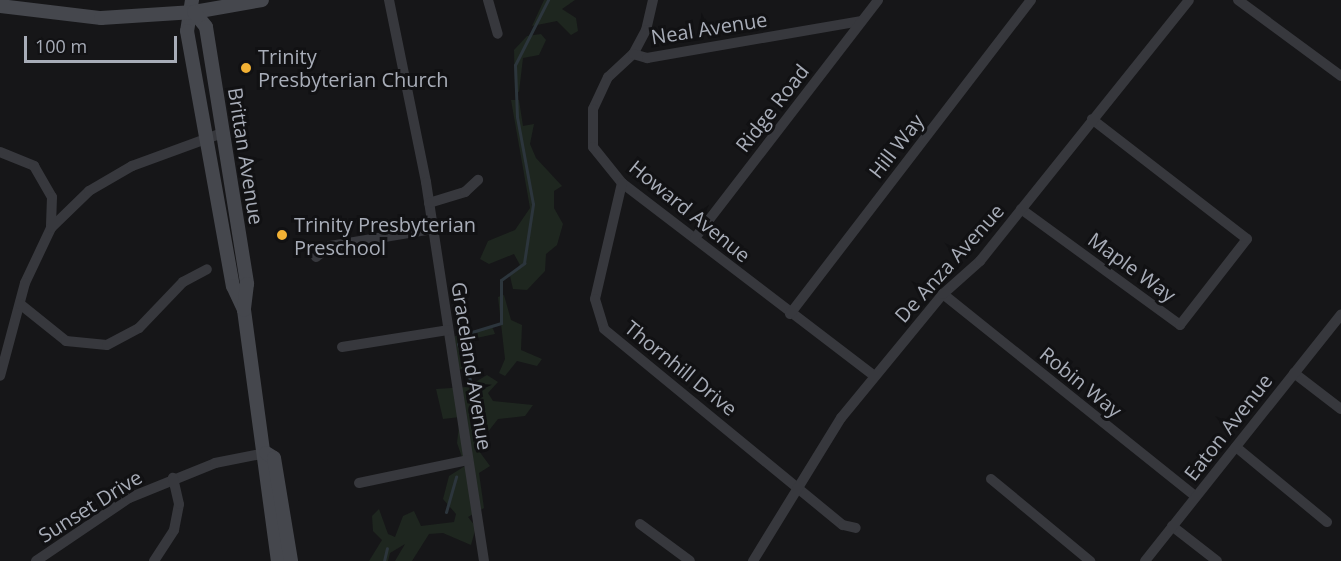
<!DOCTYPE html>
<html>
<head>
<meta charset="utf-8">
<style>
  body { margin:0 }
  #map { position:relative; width:1341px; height:561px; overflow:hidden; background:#161618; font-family:"Open Sans",sans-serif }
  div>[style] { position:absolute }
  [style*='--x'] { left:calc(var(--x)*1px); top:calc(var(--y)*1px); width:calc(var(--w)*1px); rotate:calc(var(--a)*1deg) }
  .green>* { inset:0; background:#1e261f }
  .stream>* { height:3px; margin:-1.5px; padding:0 1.5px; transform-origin:1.5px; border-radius:1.5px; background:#2c353c }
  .minor>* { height:10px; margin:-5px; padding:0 5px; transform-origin:5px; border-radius:5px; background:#37383d }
  .secondary>* { height:14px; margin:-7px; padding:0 7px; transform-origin:7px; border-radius:7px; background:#45474d }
  .dots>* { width:16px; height:16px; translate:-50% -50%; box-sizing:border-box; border:3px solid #111113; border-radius:50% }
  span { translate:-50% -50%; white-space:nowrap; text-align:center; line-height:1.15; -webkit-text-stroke:6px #111113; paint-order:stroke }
  .street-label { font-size:20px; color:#a8adb8 }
  .poi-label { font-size:20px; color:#a8adb8 }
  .left { translate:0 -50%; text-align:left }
  .scale { position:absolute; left:24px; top:36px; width:153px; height:27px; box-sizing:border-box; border:3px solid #a8adb8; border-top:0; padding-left:8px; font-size:18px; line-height:21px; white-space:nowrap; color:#a8adb8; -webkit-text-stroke:4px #111113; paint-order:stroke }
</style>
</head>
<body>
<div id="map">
  <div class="green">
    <i style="clip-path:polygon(544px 0,575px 0,562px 9px,576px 18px,578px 31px,571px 35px,557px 21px,532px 26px)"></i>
    <i style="clip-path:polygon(541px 34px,546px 40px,539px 55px,523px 58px,519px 92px,515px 91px,514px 50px,527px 36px)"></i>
    <i style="clip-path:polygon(511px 100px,519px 100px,523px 126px,534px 124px,530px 144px,536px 158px,562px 186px,554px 191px,554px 208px,563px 224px,557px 245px,546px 254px,545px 271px,527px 290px,513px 289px,510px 276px,520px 265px,514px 254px,489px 264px,480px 259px,488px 241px,515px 230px,530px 208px)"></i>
    <i style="clip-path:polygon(504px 295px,511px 320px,522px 325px,521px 350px,542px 359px,537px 366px,517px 361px,505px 376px,499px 373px,505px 359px,498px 297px)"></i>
    <i style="clip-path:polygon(492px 326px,495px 334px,472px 339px,472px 366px,458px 370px,452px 337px)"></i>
    <i style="clip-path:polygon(487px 375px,498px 382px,488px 393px,493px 401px,533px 405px,525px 416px,498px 419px,480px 442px,479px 451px,490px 466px,479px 473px,484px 508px,468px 517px,476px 527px,471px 545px,443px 533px,429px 534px,412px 561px,395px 561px,405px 544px,390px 553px,388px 561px,369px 561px,382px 540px,373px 531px,372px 516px,379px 509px,388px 534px,395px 537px,403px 516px,414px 511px,421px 526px,454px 522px,456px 514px,443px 499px,449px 476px,465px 466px,457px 443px,460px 417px,443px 419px,436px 389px,467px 387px)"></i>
  </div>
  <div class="stream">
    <i style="--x:476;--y:449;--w:31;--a:-77"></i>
    <i style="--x:483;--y:419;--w:79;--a:-108.4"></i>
    <i style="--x:458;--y:344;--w:10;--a:-66"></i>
    <i style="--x:462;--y:335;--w:41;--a:-17.1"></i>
    <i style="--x:501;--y:323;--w:43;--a:-90"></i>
    <i style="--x:501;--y:280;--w:29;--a:-36"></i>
    <i style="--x:524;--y:263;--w:60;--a:-81.3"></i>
    <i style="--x:533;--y:204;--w:88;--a:-100.4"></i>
    <i style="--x:517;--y:117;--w:52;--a:-92.2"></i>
    <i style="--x:515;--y:65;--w:73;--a:-63.1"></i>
    <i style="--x:446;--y:512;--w:37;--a:-74"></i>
    <i style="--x:384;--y:561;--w:13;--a:-77"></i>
  </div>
  <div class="minor">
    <i style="--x:389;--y:0;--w:186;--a:78.5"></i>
    <i style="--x:426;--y:182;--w:383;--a:81.3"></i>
    <i style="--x:488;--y:0;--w:35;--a:74"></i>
    <i style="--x:653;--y:0;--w:31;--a:103"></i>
    <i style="--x:646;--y:30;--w:27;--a:118"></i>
    <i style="--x:633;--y:54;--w:34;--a:137"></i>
    <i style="--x:608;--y:77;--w:35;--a:115"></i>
    <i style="--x:593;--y:109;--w:38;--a:90"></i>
    <i style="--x:593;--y:147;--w:46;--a:51.1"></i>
    <i style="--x:622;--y:183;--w:317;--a:37.4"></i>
    <i style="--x:1238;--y:0;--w:128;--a:36.4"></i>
    <i style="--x:633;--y:54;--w:15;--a:16"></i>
    <i style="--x:647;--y:58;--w:218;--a:-9.8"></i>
    <i style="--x:0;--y:152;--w:37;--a:22"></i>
    <i style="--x:34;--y:166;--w:36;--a:60"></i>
    <i style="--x:52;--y:197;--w:31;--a:92"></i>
    <i style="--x:51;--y:228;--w:61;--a:115.3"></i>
    <i style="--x:25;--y:283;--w:96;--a:105"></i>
    <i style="--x:622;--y:183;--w:119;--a:103.1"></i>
    <i style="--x:595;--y:299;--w:31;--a:73"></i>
    <i style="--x:604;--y:329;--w:309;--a:39.4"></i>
    <i style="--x:843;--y:525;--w:13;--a:13"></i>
    <i style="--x:429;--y:203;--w:38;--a:-17"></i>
    <i style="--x:465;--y:192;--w:18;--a:-43"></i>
    <i style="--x:1021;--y:209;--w:197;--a:36.1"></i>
    <i style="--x:1180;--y:325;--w:109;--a:-52.1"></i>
    <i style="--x:1247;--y:239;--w:196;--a:-142.3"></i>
    <i style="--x:51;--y:228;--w:53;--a:-44.2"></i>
    <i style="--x:89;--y:191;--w:50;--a:-30.2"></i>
    <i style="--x:132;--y:166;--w:96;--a:-20.1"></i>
    <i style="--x:695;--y:238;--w:300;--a:-52.4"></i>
    <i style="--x:316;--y:257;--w:18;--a:-38"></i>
    <i style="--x:330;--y:246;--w:104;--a:-9.4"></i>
    <i style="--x:943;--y:294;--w:324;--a:38.7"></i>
    <i style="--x:20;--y:304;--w:59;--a:38.8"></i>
    <i style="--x:66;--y:341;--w:41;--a:5.6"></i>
    <i style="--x:107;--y:345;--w:36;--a:-28"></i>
    <i style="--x:139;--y:328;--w:64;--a:-46.3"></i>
    <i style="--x:183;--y:282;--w:27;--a:-28"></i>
    <i style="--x:790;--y:314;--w:396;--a:-52.5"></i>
    <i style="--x:342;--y:347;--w:107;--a:-9.1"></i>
    <i style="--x:1294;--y:373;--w:59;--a:37.5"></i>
    <i style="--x:1236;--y:447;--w:118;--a:39.5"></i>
    <i style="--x:991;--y:479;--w:129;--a:39.6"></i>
    <i style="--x:359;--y:483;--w:111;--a:-11.9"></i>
    <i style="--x:640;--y:524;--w:62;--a:36.5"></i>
    <i style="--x:1172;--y:526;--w:57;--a:37.9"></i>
    <i style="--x:36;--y:561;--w:112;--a:-34.1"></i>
    <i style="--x:129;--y:498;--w:93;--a:-22.1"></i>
    <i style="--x:215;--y:463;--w:52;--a:-11.1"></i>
    <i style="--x:154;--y:561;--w:37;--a:-57"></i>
    <i style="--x:174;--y:530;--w:26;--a:-79"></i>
    <i style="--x:179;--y:504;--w:27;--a:-103"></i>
    <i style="--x:753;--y:561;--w:168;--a:-58.4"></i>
    <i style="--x:841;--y:418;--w:161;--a:-50.6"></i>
    <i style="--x:943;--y:294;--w:50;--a:-41.7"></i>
    <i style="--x:980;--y:261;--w:334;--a:-51.3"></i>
    <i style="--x:1145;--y:561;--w:315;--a:-51.5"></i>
  </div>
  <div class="secondary">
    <i style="--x:192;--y:0;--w:31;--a:99"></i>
    <i style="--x:187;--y:31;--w:259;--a:79.8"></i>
    <i style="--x:233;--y:286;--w:26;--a:65"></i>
    <i style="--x:244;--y:310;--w:253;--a:82.3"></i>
    <i style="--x:0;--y:6;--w:102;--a:6.8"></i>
    <i style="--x:101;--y:18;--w:93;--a:-3.7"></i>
    <i style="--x:194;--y:12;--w:69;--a:-10"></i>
    <i style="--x:194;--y:12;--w:19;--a:51"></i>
    <i style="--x:206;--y:27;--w:260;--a:80.9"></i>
    <i style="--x:247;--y:284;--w:26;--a:97"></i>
    <i style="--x:266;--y:453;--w:9;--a:32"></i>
    <i style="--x:274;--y:458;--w:104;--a:80.6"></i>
  </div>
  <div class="dots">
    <i style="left:246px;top:68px;background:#f2b134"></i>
    <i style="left:282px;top:235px;background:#f2b134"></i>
  </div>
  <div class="street-label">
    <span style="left:709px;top:28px;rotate:-9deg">Neal Avenue</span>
    <span style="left:772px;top:108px;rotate:-52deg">Ridge Road</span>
    <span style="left:896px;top:146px;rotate:-52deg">Hill Way</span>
    <span style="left:246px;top:156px;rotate:81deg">Brittan Avenue</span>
    <span style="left:690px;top:211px;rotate:39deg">Howard Avenue</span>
    <span style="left:949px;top:263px;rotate:-48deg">De Anza Avenue</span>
    <span style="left:1132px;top:267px;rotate:36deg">Maple Way</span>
    <span style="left:472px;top:366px;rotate:81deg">Graceland Avenue</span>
    <span style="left:681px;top:368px;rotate:39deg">Thornhill Drive</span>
    <span style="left:1081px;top:382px;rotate:39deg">Robin Way</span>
    <span style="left:1228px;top:427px;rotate:-52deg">Eaton Avenue</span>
    <span style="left:90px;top:506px;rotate:-32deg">Sunset Drive</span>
  </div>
  <div class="poi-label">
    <span class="left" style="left:258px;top:68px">Trinity<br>Presbyterian Church</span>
    <span class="left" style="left:294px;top:236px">Trinity Presbyterian<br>Preschool</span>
  </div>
  <div class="scale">100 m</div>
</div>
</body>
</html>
